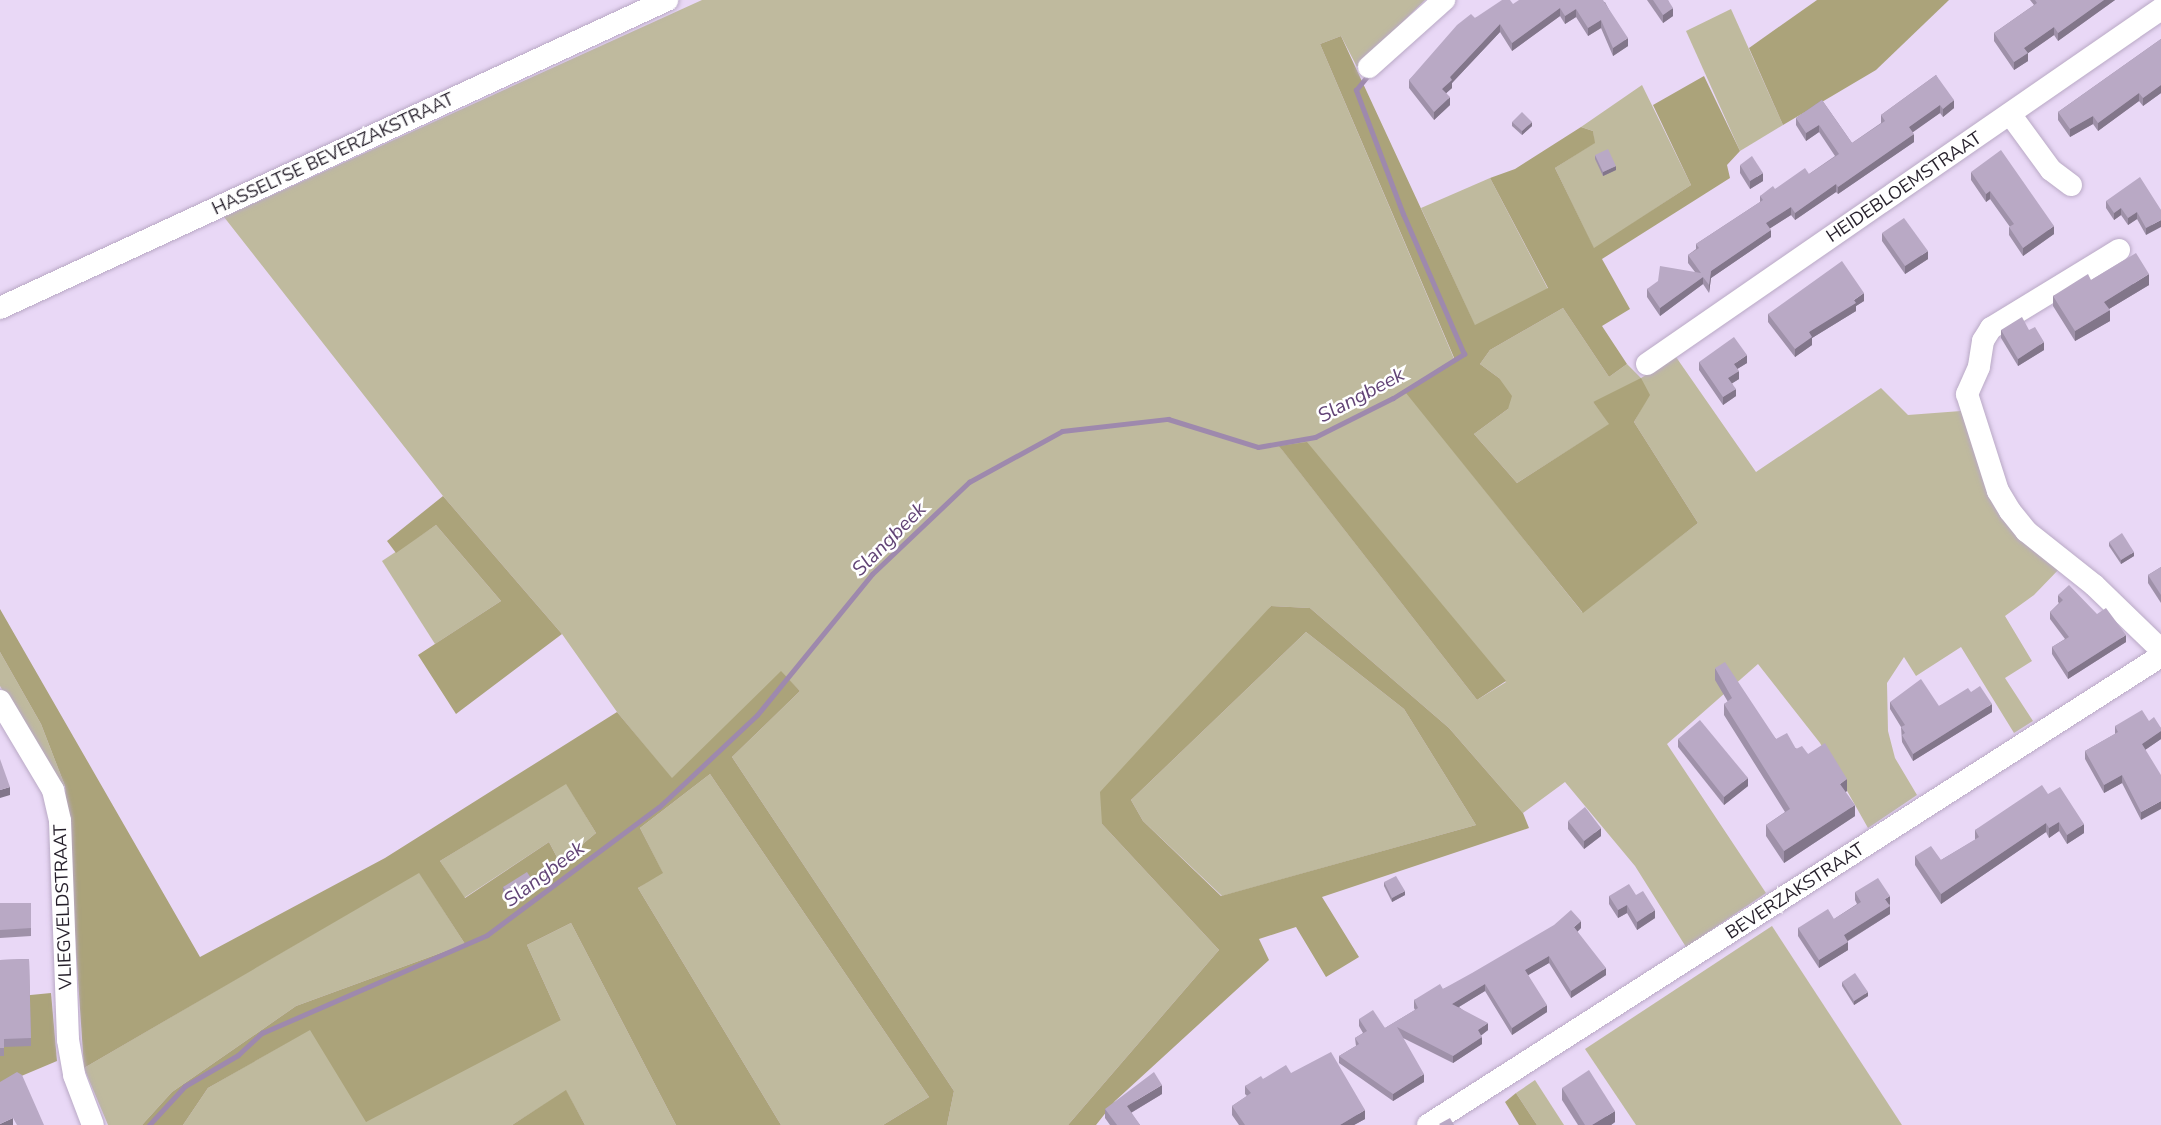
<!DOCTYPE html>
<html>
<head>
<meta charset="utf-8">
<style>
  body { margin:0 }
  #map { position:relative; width:2161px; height:1125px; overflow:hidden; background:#e9d8f6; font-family:"Nunito Sans",sans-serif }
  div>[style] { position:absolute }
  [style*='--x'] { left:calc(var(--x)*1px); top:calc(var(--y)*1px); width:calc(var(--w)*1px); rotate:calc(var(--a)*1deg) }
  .green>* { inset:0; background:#bfba9e }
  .forest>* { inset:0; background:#aba37a }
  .stream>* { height:5px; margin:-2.5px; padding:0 2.5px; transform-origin:2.5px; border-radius:2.5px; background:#9e89ad }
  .roads { filter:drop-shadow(0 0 2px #b9a9c5) drop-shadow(0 0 2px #b9a9c5) }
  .minor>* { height:22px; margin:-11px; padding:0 11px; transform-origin:11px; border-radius:11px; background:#fff }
  .wall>* { inset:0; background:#9f91a9 }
  .shaded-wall>* { inset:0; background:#82768a }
  .building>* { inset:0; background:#b9a9c5 }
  span { translate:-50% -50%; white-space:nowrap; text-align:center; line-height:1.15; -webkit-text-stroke:5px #fff; paint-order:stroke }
  .street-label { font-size:18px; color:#251f2a }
  .water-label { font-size:20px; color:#624476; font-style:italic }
</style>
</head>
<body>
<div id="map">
  <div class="green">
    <i style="clip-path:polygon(evenodd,702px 0,1425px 0,1357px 67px,1341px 36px,1320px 44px,1455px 361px,1407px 393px,1582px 612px,1698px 523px,1634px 422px,1649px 395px,1593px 402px,1610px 424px,1517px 483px,1474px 434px,1508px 409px,1499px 378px,1480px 364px,1490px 350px,1563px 308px,1609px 377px,1627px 364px,1641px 378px,1676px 357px,1756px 472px,1881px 388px,1908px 415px,1961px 411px,1984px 473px,2062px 566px,2034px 595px,2005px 616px,2032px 661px,2005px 678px,2033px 721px,2014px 733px,1961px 647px,1916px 676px,1904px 657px,1887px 683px,1888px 731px,1895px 758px,1917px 795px,1868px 828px,1820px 743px,1758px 664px,1667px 744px,1766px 893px,1686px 947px,1635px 866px,1565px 782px,1523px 813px,1449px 728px,1310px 608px,1271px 606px,1102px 824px,1219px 950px,1068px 1125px,947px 1125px,954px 1091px,732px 757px,800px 691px,781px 672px,672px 779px,617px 712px,562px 634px,443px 496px,224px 217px,702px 0,1280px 447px,1506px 682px,1477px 700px,1280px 447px)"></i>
    <i style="clip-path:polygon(1731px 9px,1783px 125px,1740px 151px,1686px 31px)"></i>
    <i style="clip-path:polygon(1642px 85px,1691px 185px,1594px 249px,1555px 168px,1594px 143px,1593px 131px,1581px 127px)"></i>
    <i style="clip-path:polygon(1490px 178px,1548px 289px,1475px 326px,1421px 208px)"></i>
    <i style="clip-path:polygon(436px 525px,501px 601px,435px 644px,382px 561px)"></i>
    <i style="clip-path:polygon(1306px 632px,1404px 709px,1476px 825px,1222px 896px,1143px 821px,1131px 800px)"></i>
    <i style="clip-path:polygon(0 652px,41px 724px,65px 786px,58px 784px,0 686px)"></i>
    <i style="clip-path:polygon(710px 774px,929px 1097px,883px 1125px,781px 1125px,638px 888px,662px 872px,640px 828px)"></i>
    <i style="clip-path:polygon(566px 783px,596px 833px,560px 863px,549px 842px,464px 898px,440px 861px)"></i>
    <i style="clip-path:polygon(419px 872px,465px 944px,296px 1006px,172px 1092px,142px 1125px,108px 1125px,84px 1068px)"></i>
    <i style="clip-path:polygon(571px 923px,676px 1125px,585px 1125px,566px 1091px,512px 1125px,183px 1125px,208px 1088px,310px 1029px,561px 1020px,527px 945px)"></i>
    <i style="clip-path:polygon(1772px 926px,1902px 1125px,1636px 1125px,1585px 1049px)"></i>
    <i style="clip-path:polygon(1535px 1080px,1564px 1125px,1537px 1125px,1516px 1093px)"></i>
  </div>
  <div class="forest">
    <i style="clip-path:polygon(1817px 0,1949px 0,1876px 70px,1783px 125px,1749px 48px)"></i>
    <i style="clip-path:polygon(1341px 36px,1475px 325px,1548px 288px,1490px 178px,1515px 169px,1581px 127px,1593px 131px,1595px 143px,1555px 168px,1594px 248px,1691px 185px,1653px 105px,1704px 76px,1740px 151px,1727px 165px,1730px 178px,1602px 259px,1630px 309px,1602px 326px,1627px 364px,1609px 377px,1563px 308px,1490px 350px,1480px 364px,1499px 378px,1512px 396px,1508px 409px,1474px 434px,1517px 483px,1609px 424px,1593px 402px,1641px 378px,1650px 395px,1634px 422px,1698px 523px,1583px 613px,1406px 393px,1455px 360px,1320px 44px)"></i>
    <i style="clip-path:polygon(1307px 442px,1506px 681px,1477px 700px,1279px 446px)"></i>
    <i style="clip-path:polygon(443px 496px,562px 634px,456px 714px,418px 655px,501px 601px,436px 525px,396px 553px,387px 541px)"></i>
    <i style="clip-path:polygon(evenodd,1271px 606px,1310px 608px,1449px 728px,1523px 813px,1529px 828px,1322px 897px,1359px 957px,1326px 977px,1296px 927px,1259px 939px,1269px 960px,1115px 1101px,1096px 1125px,1068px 1125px,1219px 950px,1102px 824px,1100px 792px,1271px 606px,1306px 632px,1404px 709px,1476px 825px,1221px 896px,1143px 821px,1131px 800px,1306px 632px)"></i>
    <i style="clip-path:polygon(evenodd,0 609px,200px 957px,385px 858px,617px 712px,672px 778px,781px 671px,800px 691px,732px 757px,954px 1091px,947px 1125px,883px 1125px,929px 1097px,710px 774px,640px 828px,663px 873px,638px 888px,781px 1125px,676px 1125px,571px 923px,527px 945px,561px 1020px,366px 1122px,310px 1030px,208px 1088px,183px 1125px,142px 1125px,172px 1092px,296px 1006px,465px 944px,419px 873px,84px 1068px,65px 786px,41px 724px,0 652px,0 609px,566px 784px,596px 833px,560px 863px,549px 842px,465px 898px,440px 861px,566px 784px)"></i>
    <i style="clip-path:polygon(51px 993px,57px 1061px,0 1085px,0 998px)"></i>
    <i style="clip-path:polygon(566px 1090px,585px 1125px,512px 1125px)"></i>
    <i style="clip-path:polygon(1516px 1093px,1537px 1125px,1519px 1125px,1505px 1102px)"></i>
  </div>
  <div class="stream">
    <i style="--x:149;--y:1125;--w:53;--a:-47.3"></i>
    <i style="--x:185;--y:1086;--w:61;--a:-30.3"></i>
    <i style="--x:238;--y:1055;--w:33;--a:-43"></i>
    <i style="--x:262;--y:1033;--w:245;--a:-23.5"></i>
    <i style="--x:487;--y:935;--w:214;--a:-36.7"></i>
    <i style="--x:659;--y:807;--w:134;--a:-43.2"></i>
    <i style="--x:757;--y:715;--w:182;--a:-50.8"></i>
    <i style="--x:872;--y:574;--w:134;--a:-43.5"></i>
    <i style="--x:969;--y:482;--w:106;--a:-28.7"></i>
    <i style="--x:1062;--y:431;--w:107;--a:-6.5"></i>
    <i style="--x:1168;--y:419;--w:94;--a:17.3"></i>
    <i style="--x:1258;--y:447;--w:58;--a:-10"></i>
    <i style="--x:1315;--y:437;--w:87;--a:-26.6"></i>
    <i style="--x:1393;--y:398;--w:84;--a:-31.8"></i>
    <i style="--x:1464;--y:354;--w:153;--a:-113.5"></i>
    <i style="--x:1403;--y:214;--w:133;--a:-110.8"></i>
    <i style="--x:1356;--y:90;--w:22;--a:-51"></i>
  </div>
  <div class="roads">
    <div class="minor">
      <i style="--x:1369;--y:67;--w:101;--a:-41.8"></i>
      <i style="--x:2010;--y:114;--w:69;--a:53.8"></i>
      <i style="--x:2051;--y:170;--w:25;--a:37"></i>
      <i style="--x:2119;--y:250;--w:150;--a:148.6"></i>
      <i style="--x:1991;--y:328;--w:15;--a:122"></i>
      <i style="--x:1983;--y:341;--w:26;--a:99"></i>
      <i style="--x:1979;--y:367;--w:30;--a:114"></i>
      <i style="--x:1967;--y:394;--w:102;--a:72.3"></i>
      <i style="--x:1998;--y:491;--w:23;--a:59"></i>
      <i style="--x:2010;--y:511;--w:26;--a:51"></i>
      <i style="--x:2026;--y:531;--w:87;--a:38.5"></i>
      <i style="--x:2094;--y:585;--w:93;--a:44.1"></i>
      <i style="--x:0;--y:308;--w:735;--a:-24.79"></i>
      <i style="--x:1647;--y:364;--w:625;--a:-34.63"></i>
      <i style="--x:0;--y:701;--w:104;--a:59.2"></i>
      <i style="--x:53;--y:790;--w:32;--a:77"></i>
      <i style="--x:60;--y:821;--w:219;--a:87.9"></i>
      <i style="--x:68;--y:1040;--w:36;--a:80"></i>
      <i style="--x:74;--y:1075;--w:53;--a:69.2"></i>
      <i style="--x:1428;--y:1125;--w:870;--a:-32.61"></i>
    </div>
  </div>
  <div class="wall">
    <i style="clip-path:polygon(1647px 0,1668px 0,1673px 16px,1663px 23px)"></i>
    <i style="clip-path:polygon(2030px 0,2115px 0,2058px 41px,2054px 35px,2028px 53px,2028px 61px,2014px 70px,1994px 41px,1994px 33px,2034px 5px)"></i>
    <i style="clip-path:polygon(1605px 2px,1628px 46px,1613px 56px,1601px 28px,1588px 36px,1576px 17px,1565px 24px,1560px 16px,1512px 51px,1500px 32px,1452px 83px,1452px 88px,1446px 93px,1450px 105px,1434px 120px,1409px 88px,1409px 80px,1475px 18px,1513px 4px)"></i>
    <i style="clip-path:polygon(2161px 39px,2161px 93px,2143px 106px,2139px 101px,2098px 131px,2093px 124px,2070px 137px,2058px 120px,2058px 112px)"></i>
    <i style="clip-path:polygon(1936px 75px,1954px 108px,1943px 117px,1940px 113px,1912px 132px,1914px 142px,1838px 194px,1836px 192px,1795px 220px,1791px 215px,1770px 228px,1771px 237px,1711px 278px,1709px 293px,1703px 284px,1660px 316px,1647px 297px,1647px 289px,1695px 272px,1688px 263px,1688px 255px,1696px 249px,1696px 244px,1760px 202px,1760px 196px,1809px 174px,1835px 156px,1819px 132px,1806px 141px,1796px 125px,1796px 118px,1822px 100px,1852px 143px,1881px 123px,1881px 115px)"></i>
    <i style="clip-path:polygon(1512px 122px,1532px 126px,1522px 135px,1512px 126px)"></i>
    <i style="clip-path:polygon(1595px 155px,1616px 170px,1603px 176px,1595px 159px)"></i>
    <i style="clip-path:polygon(1740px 165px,1763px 181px,1750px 189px,1740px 173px)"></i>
    <i style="clip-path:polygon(1971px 172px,2054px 234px,2023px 256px,2009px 235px,2009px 227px,2010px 227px,1990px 199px,1986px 202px,1971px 180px)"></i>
    <i style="clip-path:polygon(2106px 201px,2161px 210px,2146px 235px,2137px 219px,2128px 225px,2121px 215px,2114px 220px,2106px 208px)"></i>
    <i style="clip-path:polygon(1882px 233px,1928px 259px,1905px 274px,1882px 241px)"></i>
    <i style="clip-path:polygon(2091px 280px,2149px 285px,2109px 309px,2110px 321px,2075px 341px,2053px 306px,2053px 296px)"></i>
    <i style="clip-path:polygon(1864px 301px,1856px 306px,1856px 311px,1812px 338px,1812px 345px,1795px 357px,1768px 322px,1768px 314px)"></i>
    <i style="clip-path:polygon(2001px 330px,2029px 330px,2044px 350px,2018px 366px,2001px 338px)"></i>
    <i style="clip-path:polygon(1699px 362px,1747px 363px,1737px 369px,1739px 379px,1732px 383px,1736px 396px,1723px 405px,1699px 370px)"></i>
    <i style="clip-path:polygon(2109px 542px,2134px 556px,2121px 564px,2109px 546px)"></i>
    <i style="clip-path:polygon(2161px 567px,2161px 603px,2148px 583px,2148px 575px)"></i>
    <i style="clip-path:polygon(2058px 595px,2126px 642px,2068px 679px,2052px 654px,2052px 647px,2065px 639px,2050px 619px,2050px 612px,2059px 603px,2058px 602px)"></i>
    <i style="clip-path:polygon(1715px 668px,1776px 739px,1808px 754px,1847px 791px,1845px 792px,1855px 816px,1784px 863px,1766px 836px,1766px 825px,1785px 812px,1724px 715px,1724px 704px,1728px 702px,1715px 680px)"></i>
    <i style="clip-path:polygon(1971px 692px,1992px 712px,1913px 761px,1902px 742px,1901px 727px,1890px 709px,1890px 702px,1939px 706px)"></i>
    <i style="clip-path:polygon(2149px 721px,2161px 728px,2161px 739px,2145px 750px,2141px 820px,2122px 783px,2104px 793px,2085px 759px,2085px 751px,2115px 734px,2115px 726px)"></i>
    <i style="clip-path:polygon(1678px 739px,1748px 786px,1724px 805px,1678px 747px)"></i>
    <i style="clip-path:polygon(2048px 794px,2084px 833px,2067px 844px,2059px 831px,2049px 838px,2046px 832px,1941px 904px,1915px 865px,1915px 856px,1941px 860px,1975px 840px,1975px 830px)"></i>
    <i style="clip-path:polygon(1568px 821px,1601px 836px,1584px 849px,1568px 829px)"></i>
    <i style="clip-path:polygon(1384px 882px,1405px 895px,1392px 902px,1384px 886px)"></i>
    <i style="clip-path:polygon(503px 887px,534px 887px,511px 902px,503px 891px)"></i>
    <i style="clip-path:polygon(1855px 892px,1890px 904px,1890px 914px,1848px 941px,1848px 950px,1819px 968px,1798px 936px,1798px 928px,1834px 919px,1857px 904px,1855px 900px)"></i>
    <i style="clip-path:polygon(1636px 895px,1655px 918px,1637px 930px,1627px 913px,1618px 918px,1609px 904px,1609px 896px)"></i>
    <i style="clip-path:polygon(0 903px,31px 903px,31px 936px,0 938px)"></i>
    <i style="clip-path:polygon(1581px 928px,1577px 932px,1606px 975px,1571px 998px,1549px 963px,1528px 975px,1547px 1012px,1512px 1035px,1485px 991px,1459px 1007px,1488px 1030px,1481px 1035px,1482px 1044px,1453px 1063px,1403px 1038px,1424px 1082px,1393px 1101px,1339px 1063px,1339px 1056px,1356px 1046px,1355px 1038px,1363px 1033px,1359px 1026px,1359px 1019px,1385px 1028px,1415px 1010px,1414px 1008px,1414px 1000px,1443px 989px)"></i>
    <i style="clip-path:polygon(29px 959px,31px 1046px,4px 1047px,4px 1056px,0 1056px,0 960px)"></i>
    <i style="clip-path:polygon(1842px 982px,1868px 996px,1854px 1005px,1842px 986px)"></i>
    <i style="clip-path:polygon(1291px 1073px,1365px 1119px,1354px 1125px,1239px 1125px,1232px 1115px,1232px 1106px,1247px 1096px,1245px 1094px,1245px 1086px,1263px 1079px)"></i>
    <i style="clip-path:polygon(1562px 1088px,1615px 1122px,1611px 1125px,1578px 1125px,1562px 1100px)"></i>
    <i style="clip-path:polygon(1162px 1094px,1131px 1113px,1140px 1125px,1110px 1125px,1105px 1118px,1105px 1109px)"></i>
  </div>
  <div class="shaded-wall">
    <i style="clip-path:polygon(2104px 0,2115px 0,2058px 41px,2058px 33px)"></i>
    <i style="clip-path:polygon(1560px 8px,1560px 16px,1512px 51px,1512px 43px)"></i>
    <i style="clip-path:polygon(1673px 8px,1673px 16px,1663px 23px,1663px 15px)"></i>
    <i style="clip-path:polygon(1576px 9px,1576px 17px,1565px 24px,1565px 16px)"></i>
    <i style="clip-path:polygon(1601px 20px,1601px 28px,1588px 36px,1588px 28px)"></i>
    <i style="clip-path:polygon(1500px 24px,1500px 32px,1452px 83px,1452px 88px,1442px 97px,1442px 89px,1450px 77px)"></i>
    <i style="clip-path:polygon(2054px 27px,2054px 35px,2024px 56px,2024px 48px)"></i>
    <i style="clip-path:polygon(1628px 38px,1628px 46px,1613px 56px,1613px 48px)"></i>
    <i style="clip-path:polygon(2028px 53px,2028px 61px,2014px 70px,2014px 62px)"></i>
    <i style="clip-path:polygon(2161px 85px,2161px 93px,2143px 106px,2143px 98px)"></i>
    <i style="clip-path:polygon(2139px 93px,2139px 101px,2098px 131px,2098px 123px)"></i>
    <i style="clip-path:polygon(1450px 97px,1450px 105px,1434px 120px,1434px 112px)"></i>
    <i style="clip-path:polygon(1954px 100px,1954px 108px,1943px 117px,1943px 109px)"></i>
    <i style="clip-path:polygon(1940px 105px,1940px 113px,1909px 135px,1909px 127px)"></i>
    <i style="clip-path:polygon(2093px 116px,2093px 124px,2070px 137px,2070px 129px)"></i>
    <i style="clip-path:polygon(1532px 122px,1532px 126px,1522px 135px,1522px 131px)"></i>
    <i style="clip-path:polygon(1819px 125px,1819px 132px,1806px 141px,1806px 133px)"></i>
    <i style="clip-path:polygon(1914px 134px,1914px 142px,1838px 194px,1838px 187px)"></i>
    <i style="clip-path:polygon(1616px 166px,1616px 170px,1603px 176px,1603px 172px)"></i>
    <i style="clip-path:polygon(1763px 173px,1763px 181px,1750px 189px,1750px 181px)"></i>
    <i style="clip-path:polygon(1836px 184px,1836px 192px,1795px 220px,1795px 213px)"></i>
    <i style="clip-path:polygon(1990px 191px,1990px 199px,1986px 202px,1986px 194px)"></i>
    <i style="clip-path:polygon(1791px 207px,1791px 215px,1766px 231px,1766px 223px)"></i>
    <i style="clip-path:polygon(2121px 208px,2121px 215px,2114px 220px,2114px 213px)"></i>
    <i style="clip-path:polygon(2137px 212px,2137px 219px,2128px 225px,2128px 218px)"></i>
    <i style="clip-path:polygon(2161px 220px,2161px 227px,2146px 235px,2146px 228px)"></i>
    <i style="clip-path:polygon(2054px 226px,2054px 234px,2023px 256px,2023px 248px)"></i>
    <i style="clip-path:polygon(1771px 230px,1771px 237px,1711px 278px,1709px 293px,1709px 285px,1711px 271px)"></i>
    <i style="clip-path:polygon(1928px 251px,1928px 259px,1905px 274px,1905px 266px)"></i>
    <i style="clip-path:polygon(2149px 274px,2149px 285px,2104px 312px,2104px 302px)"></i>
    <i style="clip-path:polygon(1703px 277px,1703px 284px,1660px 316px,1660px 308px)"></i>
    <i style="clip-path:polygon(1864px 293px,1864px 301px,1856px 306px,1856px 311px,1812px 338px,1812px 345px,1795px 357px,1795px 349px,1809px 332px)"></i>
    <i style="clip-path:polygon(2110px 310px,2110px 321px,2075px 341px,2075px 331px)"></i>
    <i style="clip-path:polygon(2044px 342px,2044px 350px,2018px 366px,2018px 359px)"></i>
    <i style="clip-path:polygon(1747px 355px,1747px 363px,1734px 371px,1734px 364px)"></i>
    <i style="clip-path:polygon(1739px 371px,1739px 379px,1728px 386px,1728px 378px)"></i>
    <i style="clip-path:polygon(1736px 389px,1736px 396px,1723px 405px,1723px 397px)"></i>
    <i style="clip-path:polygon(2134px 552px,2134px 556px,2121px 564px,2121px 560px)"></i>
    <i style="clip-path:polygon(2126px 635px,2126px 642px,2068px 679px,2068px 672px)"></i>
    <i style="clip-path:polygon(1992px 704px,1992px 712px,1913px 761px,1913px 754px)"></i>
    <i style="clip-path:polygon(2161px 731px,2161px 739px,2142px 752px,2142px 744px)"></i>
    <i style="clip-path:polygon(2122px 775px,2122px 783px,2104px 793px,2104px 785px)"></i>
    <i style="clip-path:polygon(1748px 778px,1748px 786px,1724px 805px,1724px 797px)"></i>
    <i style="clip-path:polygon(1847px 779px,1847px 791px,1840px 796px,1840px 784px)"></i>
    <i style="clip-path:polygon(10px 787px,10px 795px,0 798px,0 790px)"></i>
    <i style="clip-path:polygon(2161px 801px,2161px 809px,2141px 820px,2141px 812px)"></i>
    <i style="clip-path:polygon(1855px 805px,1855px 816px,1784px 863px,1784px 851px)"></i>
    <i style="clip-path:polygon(2059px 822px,2059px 831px,2049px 838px,2049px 828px)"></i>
    <i style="clip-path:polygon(2046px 823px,2046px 832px,1941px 904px,1941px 894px)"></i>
    <i style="clip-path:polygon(2084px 824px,2084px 833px,2067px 844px,2067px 835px)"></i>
    <i style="clip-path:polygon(1601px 828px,1601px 836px,1584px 849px,1584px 841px)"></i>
    <i style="clip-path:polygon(534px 883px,534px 887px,511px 902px,511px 898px)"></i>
    <i style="clip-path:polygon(1405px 891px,1405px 895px,1392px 902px,1392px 898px)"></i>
    <i style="clip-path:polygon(1890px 896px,1890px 904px,1885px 907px,1885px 899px)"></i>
    <i style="clip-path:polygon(1627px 905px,1627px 913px,1618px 918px,1618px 910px)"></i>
    <i style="clip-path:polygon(1890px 906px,1890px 914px,1844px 943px,1844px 935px)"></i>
    <i style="clip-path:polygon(1655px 910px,1655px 918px,1637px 930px,1637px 922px)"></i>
    <i style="clip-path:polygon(1581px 921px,1581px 928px,1574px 935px,1574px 927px)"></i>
    <i style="clip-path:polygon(1848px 942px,1848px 950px,1819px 968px,1819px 960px)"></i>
    <i style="clip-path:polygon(1549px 956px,1549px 963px,1525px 977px,1525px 970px)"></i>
    <i style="clip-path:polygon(1606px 968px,1606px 975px,1571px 998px,1571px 991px)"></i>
    <i style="clip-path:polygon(1485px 984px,1485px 991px,1452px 1011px,1452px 1004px)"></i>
    <i style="clip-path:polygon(1868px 992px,1868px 996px,1854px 1005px,1854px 1001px)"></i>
    <i style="clip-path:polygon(1547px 1005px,1547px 1012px,1512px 1035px,1512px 1028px)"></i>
    <i style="clip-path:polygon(1488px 1023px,1488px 1030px,1478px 1038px,1478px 1030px)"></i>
    <i style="clip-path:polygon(1482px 1037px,1482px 1044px,1453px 1063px,1453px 1056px)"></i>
    <i style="clip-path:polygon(1424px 1074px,1424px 1082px,1393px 1101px,1393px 1094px)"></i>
    <i style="clip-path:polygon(1162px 1085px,1162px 1094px,1127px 1115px,1127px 1106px)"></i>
    <i style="clip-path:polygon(1365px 1110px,1365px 1119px,1354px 1125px,1340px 1125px)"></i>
    <i style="clip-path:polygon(1615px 1111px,1615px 1122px,1611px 1125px,1592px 1125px)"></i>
    <i style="clip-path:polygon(13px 1118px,13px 1125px,0 1125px,0 1124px)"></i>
  </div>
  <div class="building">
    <i style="clip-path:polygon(1502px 0,1510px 0,1513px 4px,1519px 0,1603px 0,1628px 38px,1613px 48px,1601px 20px,1588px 28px,1576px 9px,1565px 16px,1560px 8px,1512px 43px,1500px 24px,1450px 77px,1452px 80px,1442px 89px,1450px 97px,1434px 112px,1409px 80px,1457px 25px,1471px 14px,1475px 18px)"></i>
    <i style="clip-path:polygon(1653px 0,1668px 0,1673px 8px,1663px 15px)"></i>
    <i style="clip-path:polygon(2035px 0,2104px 0,2058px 33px,2054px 27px,2024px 48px,2028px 53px,2014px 62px,1994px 33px,2037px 3px)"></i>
    <i style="clip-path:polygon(2161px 39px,2161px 85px,2143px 98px,2139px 93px,2098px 123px,2093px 116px,2070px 129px,2058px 112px)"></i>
    <i style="clip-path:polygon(1936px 75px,1954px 100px,1943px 109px,1940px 105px,1909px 127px,1914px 134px,1838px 187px,1836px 184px,1795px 213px,1791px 207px,1766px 223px,1771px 230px,1711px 271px,1709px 285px,1703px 277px,1660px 308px,1647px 289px,1658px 281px,1660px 266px,1701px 273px,1688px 255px,1699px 248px,1696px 244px,1763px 200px,1760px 196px,1773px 186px,1775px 189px,1805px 168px,1809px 174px,1839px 154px,1819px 125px,1806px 133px,1796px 118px,1822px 100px,1852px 143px,1885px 121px,1881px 115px)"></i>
    <i style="clip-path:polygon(1522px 112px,1532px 122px,1522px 131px,1512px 122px)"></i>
    <i style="clip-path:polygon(1608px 149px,1616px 166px,1603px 172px,1595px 155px)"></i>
    <i style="clip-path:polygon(2001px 150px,2054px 226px,2023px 248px,2009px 227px,2014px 224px,1990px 191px,1986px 194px,1971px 172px)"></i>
    <i style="clip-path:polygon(1752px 156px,1763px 173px,1750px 181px,1740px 165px)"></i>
    <i style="clip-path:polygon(2140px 177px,2161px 210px,2161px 220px,2146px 228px,2137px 212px,2128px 218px,2121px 208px,2114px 213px,2106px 201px)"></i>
    <i style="clip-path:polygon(1904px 218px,1928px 251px,1905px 266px,1882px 233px)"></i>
    <i style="clip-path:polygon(2136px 253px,2149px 274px,2104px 302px,2110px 310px,2075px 331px,2053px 296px,2088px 274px,2091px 280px)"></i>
    <i style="clip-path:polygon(1842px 261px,1864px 293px,1854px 300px,1856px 303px,1809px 332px,1812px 337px,1795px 349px,1768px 314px)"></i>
    <i style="clip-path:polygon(2022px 317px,2029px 330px,2035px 327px,2044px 342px,2018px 359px,2001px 330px)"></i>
    <i style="clip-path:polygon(1734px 337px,1747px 355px,1734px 364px,1739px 371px,1728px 378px,1736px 389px,1723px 397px,1699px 362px)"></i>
    <i style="clip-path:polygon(2122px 533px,2134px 552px,2121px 560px,2109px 542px)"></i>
    <i style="clip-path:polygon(2161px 567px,2161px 595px,2148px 575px)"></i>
    <i style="clip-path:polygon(2069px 585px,2097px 614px,2106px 608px,2126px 635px,2068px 672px,2052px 647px,2069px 637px,2050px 612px,2063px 600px,2058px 595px)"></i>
    <i style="clip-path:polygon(1725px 662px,1776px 739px,1787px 733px,1796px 749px,1802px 746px,1808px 754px,1825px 743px,1847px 779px,1840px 784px,1855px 805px,1784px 851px,1766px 825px,1790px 809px,1724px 704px,1732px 698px,1715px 668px)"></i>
    <i style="clip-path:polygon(1921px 679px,1939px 706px,1968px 688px,1971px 692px,1980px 686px,1992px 704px,1913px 754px,1902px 735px,1905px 733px,1901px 727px,1905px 725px,1890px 702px)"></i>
    <i style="clip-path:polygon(2142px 710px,2149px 721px,2154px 717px,2161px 728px,2161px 731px,2142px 744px,2161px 775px,2161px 801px,2141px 812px,2122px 775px,2104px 785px,2085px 751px,2118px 732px,2115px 726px)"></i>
    <i style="clip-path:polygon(1700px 720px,1748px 778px,1724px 797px,1678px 739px)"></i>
    <i style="clip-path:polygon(0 759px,10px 787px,0 790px)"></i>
    <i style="clip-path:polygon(2042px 785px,2048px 794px,2060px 787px,2084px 824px,2067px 835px,2059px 822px,2049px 828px,2046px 823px,1941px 894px,1915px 856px,1931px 846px,1941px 860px,1979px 837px,1975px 830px)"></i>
    <i style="clip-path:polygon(1585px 807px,1601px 828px,1584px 841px,1568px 821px)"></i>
    <i style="clip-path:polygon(527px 872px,534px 883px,511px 898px,503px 887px)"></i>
    <i style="clip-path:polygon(1396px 876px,1405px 891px,1392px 898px,1384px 882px)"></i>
    <i style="clip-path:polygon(1878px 878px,1890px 896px,1885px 899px,1890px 906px,1844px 935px,1848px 942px,1819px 960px,1798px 928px,1828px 909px,1834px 919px,1861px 902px,1855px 892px)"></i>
    <i style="clip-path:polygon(1629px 884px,1636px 895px,1643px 891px,1655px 910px,1637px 922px,1627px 905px,1618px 910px,1609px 896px)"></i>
    <i style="clip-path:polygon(0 903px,31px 903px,31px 928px,0 930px)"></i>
    <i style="clip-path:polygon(1571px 910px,1581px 921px,1574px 927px,1606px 968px,1571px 991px,1549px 956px,1525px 970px,1547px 1005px,1512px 1028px,1485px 984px,1452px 1004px,1488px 1023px,1478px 1030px,1482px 1037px,1453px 1056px,1397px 1027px,1424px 1074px,1393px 1094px,1339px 1056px,1359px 1044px,1355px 1038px,1367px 1031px,1359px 1019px,1373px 1010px,1385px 1028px,1418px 1008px,1414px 1000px,1440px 984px,1443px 989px,1472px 973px,1554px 925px)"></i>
    <i style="clip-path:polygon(29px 959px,31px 1038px,4px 1039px,4px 1048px,0 1048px,0 960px)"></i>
    <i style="clip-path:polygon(1855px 973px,1868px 992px,1854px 1001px,1842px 982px)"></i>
    <i style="clip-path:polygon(1331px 1052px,1365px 1110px,1340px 1125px,1245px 1125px,1232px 1106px,1251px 1093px,1245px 1086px,1261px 1076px,1263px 1079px,1286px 1065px,1291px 1073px)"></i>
    <i style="clip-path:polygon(1589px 1070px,1615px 1111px,1592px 1125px,1585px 1125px,1562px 1088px)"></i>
    <i style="clip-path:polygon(17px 1072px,22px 1075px,44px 1125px,17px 1125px,13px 1118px,0 1124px,0 1082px)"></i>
    <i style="clip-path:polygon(1154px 1072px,1162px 1085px,1127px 1106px,1140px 1125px,1117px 1125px,1105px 1109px)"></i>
    <i style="clip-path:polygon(1450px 1118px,1454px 1125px,1440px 1125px,1439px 1124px)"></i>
  </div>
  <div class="street-label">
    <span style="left:333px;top:154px;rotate:-25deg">HASSELTSE BEVERZAKSTRAAT</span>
    <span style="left:1904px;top:187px;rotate:-34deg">HEIDEBLOEMSTRAAT</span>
    <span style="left:1795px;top:891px;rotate:-33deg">BEVERZAKSTRAAT</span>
    <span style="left:63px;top:907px;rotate:-92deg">VLIEGVELDSTRAAT</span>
  </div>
  <div class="water-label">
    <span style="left:1361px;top:395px;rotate:-28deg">Slangbeek</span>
    <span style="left:889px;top:539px;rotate:-45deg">Slangbeek</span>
    <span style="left:544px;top:874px;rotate:-37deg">Slangbeek</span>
  </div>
</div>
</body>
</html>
